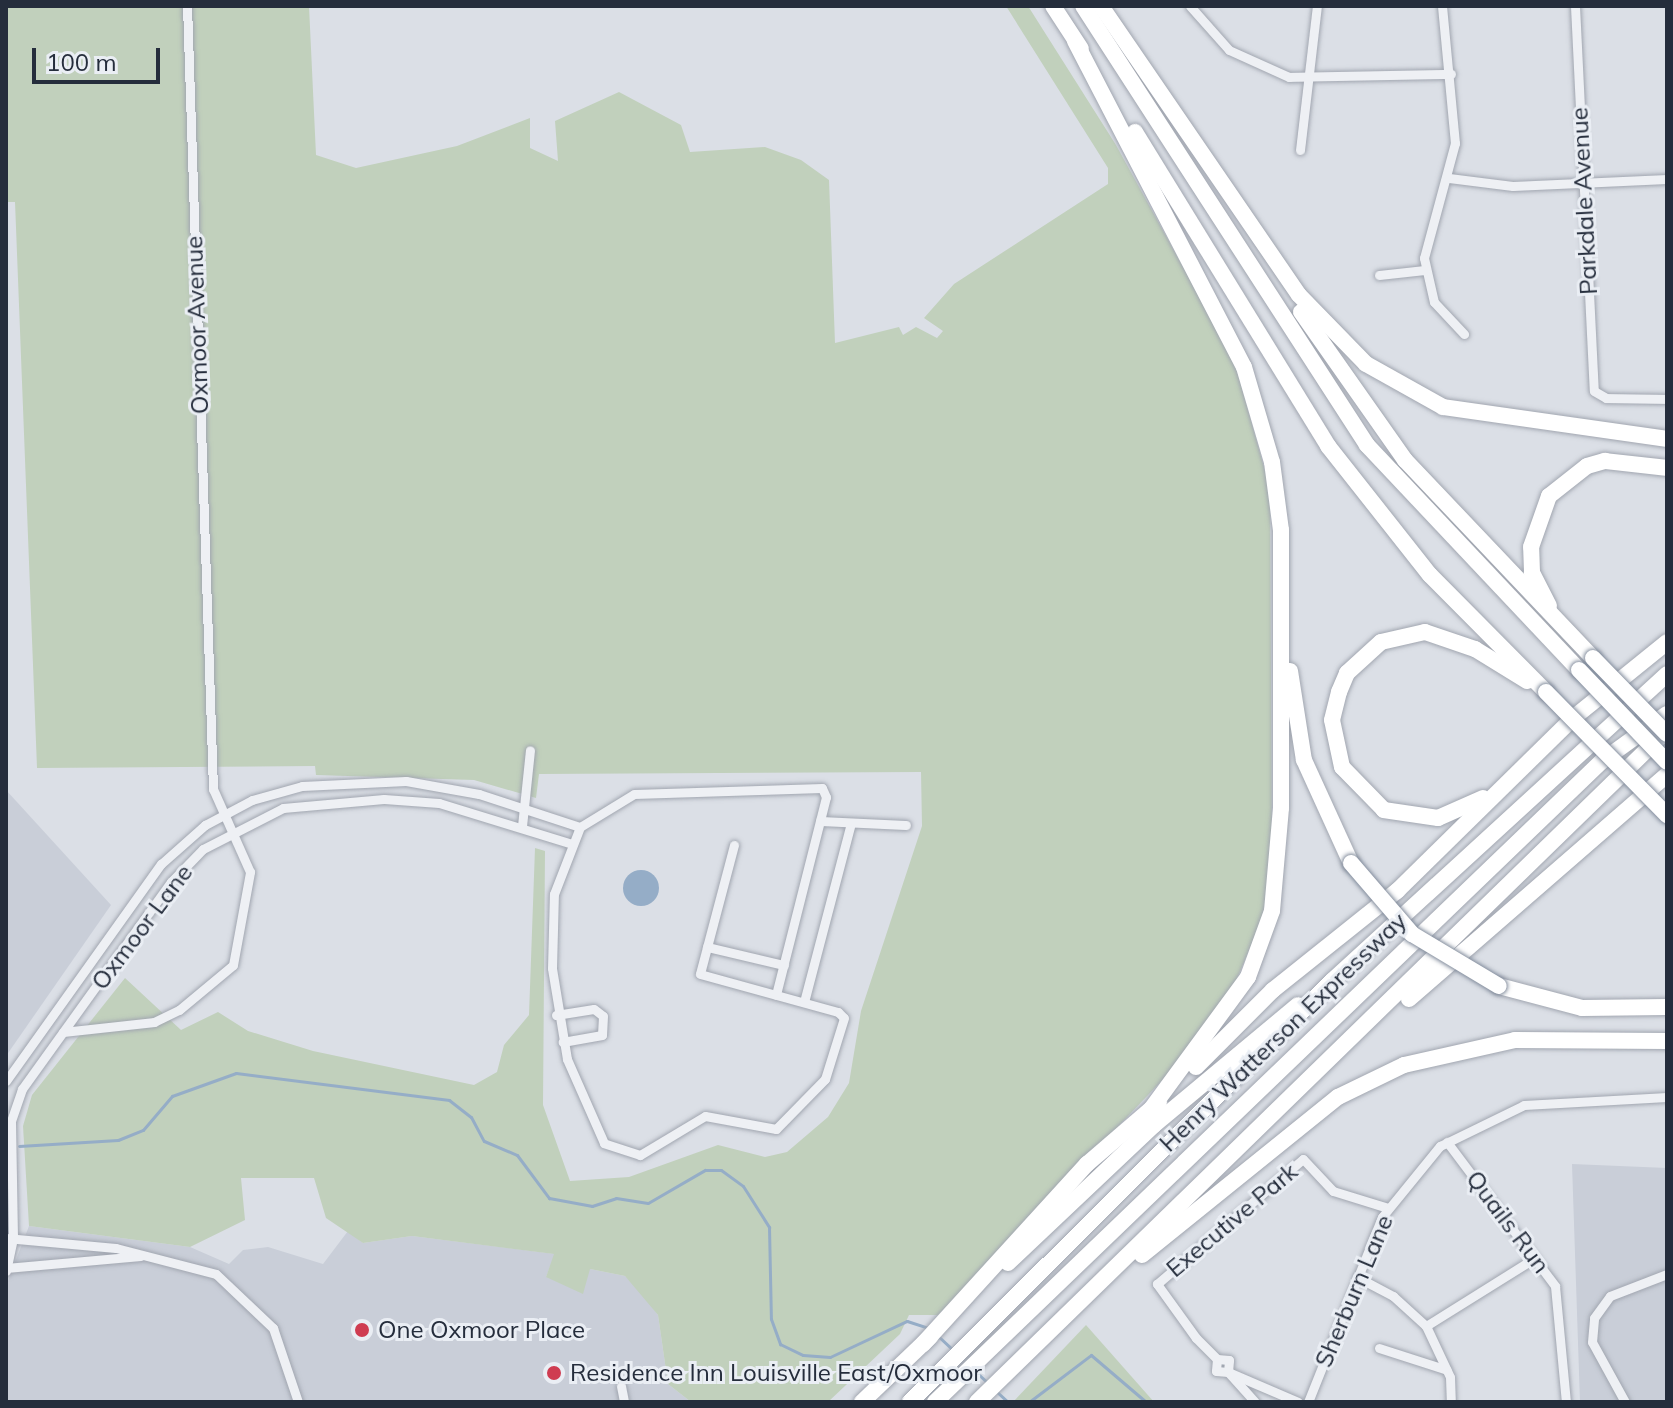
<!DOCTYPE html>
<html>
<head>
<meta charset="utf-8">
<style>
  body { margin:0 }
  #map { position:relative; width:1673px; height:1408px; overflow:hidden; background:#dbdfe6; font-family:Mulish,sans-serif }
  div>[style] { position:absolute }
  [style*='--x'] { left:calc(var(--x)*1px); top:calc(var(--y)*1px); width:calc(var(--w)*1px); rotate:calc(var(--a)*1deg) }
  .built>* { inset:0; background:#c9ced8 }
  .green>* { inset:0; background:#c1d0bc }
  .water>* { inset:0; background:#95adc7 }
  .round { border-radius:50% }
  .stream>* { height:3px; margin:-1.5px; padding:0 1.5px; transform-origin:1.5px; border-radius:1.5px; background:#95adc7 }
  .roads { filter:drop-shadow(0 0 2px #a1a6b0) drop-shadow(0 0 2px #a1a6b0) }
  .minor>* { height:9px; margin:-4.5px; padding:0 4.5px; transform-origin:4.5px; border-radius:4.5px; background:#eef0f4 }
  .motorway>* { height:16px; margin:-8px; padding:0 8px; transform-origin:8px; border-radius:8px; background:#fff }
  .bridges { filter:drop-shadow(0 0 2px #838d9d) drop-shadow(0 0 2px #838d9d) }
  .motorway-bridge>* { height:16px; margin:-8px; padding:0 8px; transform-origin:8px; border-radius:8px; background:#fff }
  .dots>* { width:22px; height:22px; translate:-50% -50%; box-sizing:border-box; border:4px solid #eaeef4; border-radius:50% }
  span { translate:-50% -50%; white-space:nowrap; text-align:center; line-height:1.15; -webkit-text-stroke:6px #eaeef4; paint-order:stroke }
  .street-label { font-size:24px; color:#252d3c }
  .poi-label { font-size:24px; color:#252d3c }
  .left { translate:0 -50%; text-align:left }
  .frame { position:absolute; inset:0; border:8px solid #252d3c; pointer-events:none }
  .scale { position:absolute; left:32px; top:48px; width:128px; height:36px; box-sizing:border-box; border:4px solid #252d3c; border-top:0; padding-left:10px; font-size:24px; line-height:28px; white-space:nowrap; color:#252d3c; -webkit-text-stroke:6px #eaeef4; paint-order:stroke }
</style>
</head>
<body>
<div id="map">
  <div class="built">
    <i style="clip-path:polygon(6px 790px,111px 905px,6px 1056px)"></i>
    <i style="clip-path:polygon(1572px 1164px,1667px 1168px,1667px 1402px,1580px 1402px)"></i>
    <i style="clip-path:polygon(29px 1226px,190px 1247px,229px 1264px,243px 1250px,268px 1247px,323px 1264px,348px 1231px,363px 1243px,412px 1236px,555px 1254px,546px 1277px,590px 1269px,625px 1276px,638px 1288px,658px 1315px,668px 1384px,691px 1402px,6px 1402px,6px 1286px)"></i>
  </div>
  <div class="green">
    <i style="clip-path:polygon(6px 6px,309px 6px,316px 155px,356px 168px,457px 146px,530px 118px,530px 148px,558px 161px,555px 121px,619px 92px,681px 125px,690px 152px,765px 147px,801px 160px,829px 180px,835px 343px,899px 327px,903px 335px,916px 327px,937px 338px,943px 331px,924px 318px,954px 284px,1108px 184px,1108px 168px,1006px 6px,1028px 6px,1116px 145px,1234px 360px,1270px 489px,1272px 868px,1262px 920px,1232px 990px,1191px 1050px,938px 1315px,909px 1315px,900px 1334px,828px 1402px,691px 1402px,668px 1384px,658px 1315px,625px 1276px,590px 1269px,583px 1294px,546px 1277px,554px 1254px,412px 1236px,363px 1243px,326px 1218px,314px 1178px,241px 1178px,245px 1220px,190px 1247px,29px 1226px,23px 1126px,32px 1095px,125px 978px,181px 1030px,218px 1012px,248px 1031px,313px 1051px,474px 1085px,497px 1072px,504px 1045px,529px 1015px,535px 848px,545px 851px,543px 1105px,570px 1181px,629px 1177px,718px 1145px,765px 1157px,787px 1152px,828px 1117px,849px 1083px,861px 1011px,922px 826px,921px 772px,539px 774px,536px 798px,474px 780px,316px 775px,315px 766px,37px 768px,15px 202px,6px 202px)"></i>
    <i style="clip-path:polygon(1086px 1325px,1154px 1402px,1013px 1402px)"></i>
  </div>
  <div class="water">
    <i class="round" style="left:623px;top:870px;width:36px;height:36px"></i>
  </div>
  <div class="stream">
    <i style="--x:19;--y:1146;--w:99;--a:-3.5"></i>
    <i style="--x:118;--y:1140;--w:27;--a:-22"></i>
    <i style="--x:143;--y:1130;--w:45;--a:-49.5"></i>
    <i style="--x:172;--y:1096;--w:68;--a:-19.8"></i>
    <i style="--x:236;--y:1073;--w:215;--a:7.2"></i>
    <i style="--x:449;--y:1100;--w:28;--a:38"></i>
    <i style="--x:471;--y:1117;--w:27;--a:62"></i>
    <i style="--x:484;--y:1141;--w:36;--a:23"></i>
    <i style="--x:517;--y:1155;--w:54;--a:53.3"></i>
    <i style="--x:549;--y:1198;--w:44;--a:10.5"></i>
    <i style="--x:592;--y:1206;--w:25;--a:-18"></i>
    <i style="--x:616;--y:1198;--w:32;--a:9"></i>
    <i style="--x:648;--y:1203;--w:66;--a:-30.1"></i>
    <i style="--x:705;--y:1170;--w:16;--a:0"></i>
    <i style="--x:721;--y:1170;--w:27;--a:36"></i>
    <i style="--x:743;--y:1186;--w:49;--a:57.6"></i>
    <i style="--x:769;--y:1227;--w:92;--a:88.8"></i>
    <i style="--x:771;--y:1319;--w:27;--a:70"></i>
    <i style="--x:780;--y:1344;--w:25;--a:26"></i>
    <i style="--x:803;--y:1355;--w:27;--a:4"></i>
    <i style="--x:830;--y:1357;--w:85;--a:-25.1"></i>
    <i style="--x:907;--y:1321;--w:23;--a:18"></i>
    <i style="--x:938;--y:1336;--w:21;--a:43"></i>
    <i style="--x:976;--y:1372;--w:16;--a:43"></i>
    <i style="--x:996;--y:1391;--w:16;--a:43"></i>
    <i style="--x:1029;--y:1402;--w:78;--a:-37.2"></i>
    <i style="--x:1091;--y:1355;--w:72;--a:40.5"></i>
  </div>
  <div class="roads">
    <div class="minor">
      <i style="--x:1190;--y:6;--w:59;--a:48.4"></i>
      <i style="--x:1229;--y:50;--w:66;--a:24.2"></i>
      <i style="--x:1289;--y:77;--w:162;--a:-1.1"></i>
      <i style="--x:1442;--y:6;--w:138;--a:84.6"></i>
      <i style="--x:1455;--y:143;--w:119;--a:105.1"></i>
      <i style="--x:1424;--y:258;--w:45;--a:77.2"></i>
      <i style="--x:1434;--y:302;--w:44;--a:46.8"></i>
      <i style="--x:1575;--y:6;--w:385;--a:87.2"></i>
      <i style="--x:1594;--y:391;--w:14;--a:30"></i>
      <i style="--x:1606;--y:398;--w:61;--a:0.9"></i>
      <i style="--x:1300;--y:150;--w:145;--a:-83.3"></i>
      <i style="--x:1449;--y:178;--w:64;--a:7.1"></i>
      <i style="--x:1513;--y:186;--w:154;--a:-2.6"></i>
      <i style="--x:1379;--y:275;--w:46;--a:-6.2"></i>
      <i style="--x:820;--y:821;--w:86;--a:2.7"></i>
      <i style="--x:522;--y:826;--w:76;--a:-84"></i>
      <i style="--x:734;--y:845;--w:133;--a:104.8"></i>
      <i style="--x:700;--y:974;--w:143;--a:15.4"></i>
      <i style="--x:838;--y:1012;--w:8;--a:45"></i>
      <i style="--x:844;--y:1018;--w:64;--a:107.3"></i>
      <i style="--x:825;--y:1079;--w:70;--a:134.4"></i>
      <i style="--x:776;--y:1129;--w:72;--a:-169.6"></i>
      <i style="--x:705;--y:1116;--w:76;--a:149"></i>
      <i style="--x:640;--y:1155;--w:38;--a:-162"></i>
      <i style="--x:604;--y:1143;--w:92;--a:-113.8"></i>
      <i style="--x:567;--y:1059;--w:92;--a:-99.4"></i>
      <i style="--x:552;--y:968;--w:74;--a:-88.5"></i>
      <i style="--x:554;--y:894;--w:72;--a:-68.8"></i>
      <i style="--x:580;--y:827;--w:63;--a:-31.4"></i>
      <i style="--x:634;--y:794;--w:188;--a:-1.8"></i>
      <i style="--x:822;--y:788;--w:10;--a:66"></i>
      <i style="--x:826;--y:797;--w:204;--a:104.2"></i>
      <i style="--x:707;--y:947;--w:79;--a:13.2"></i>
      <i style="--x:804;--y:1002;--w:185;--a:-75.3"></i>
      <i style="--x:556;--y:1015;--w:38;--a:-9"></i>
      <i style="--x:594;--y:1009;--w:11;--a:38"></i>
      <i style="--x:603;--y:1016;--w:19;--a:93"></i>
      <i style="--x:602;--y:1035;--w:40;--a:170"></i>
      <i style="--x:63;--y:1032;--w:92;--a:-6.3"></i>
      <i style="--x:154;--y:1022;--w:28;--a:-26"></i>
      <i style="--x:179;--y:1010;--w:70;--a:-39.8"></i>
      <i style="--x:233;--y:965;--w:95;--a:-79.6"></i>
      <i style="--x:250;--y:872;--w:91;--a:-114"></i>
      <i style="--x:213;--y:789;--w:783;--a:-91.9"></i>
      <i style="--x:6;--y:1081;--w:267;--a:-54.5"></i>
      <i style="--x:161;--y:864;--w:59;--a:-41.6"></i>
      <i style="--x:205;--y:825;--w:53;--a:-28"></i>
      <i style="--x:252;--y:800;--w:52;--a:-15.6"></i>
      <i style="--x:302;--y:786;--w:104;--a:-2.8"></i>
      <i style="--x:406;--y:781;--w:74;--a:10.1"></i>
      <i style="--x:479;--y:794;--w:106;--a:18.1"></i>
      <i style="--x:1447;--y:1142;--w:180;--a:53.1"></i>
      <i style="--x:1555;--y:1286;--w:117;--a:84.6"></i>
      <i style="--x:6;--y:1238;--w:110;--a:5.2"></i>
      <i style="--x:116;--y:1248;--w:103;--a:14.6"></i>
      <i style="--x:216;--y:1274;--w:79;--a:43.5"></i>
      <i style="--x:273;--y:1328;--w:78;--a:71.3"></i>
      <i style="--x:6;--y:1268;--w:135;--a:-5.1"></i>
      <i style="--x:6;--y:1271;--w:35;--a:-78"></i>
      <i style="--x:13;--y:1237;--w:116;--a:-91"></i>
      <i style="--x:11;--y:1121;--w:34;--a:-71"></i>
      <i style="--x:22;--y:1089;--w:255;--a:-54.3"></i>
      <i style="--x:171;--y:882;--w:46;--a:-45.9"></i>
      <i style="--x:203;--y:849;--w:90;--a:-27.1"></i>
      <i style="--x:283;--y:808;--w:101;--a:-5.1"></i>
      <i style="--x:384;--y:799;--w:55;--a:4.2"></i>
      <i style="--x:439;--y:803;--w:136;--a:17.1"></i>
      <i style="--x:1357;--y:1277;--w:41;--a:27.8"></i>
      <i style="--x:1393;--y:1296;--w:45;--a:42.3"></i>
      <i style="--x:1426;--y:1326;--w:56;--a:64.8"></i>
      <i style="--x:1450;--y:1377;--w:25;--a:88"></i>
      <i style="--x:1426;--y:1326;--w:128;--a:-32"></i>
      <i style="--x:1379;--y:1348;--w:71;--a:17.9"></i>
      <i style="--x:1217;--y:1359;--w:12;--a:95"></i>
      <i style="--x:1216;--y:1371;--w:12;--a:5"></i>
      <i style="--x:1228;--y:1372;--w:12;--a:-85"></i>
      <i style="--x:1229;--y:1360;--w:12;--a:-175"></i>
      <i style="--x:1217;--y:1359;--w:30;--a:-135"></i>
      <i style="--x:1196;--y:1338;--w:67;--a:-125.8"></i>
      <i style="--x:1157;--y:1284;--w:192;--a:-40.6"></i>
      <i style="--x:1303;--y:1159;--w:44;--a:46.8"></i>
      <i style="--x:1333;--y:1191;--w:58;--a:17.2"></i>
      <i style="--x:1228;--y:1372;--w:76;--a:23.2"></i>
      <i style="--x:1228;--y:1372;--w:40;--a:48"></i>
      <i style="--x:621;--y:1386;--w:16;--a:79"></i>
      <i style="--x:1308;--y:1402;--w:199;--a:-68.2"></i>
      <i style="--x:1382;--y:1217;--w:92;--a:-50.8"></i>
      <i style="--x:1440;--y:1146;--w:93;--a:-26"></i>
      <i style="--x:1524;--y:1105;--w:143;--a:-3.2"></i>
      <i style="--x:1625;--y:1402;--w:68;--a:-118.8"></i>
      <i style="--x:1592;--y:1342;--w:24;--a:-85"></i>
      <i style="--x:1594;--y:1318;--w:27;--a:-54"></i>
      <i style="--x:1610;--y:1296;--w:61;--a:-21.1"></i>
    </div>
    <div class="motorway">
      <i style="--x:1053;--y:6;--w:51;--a:56.9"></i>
      <i style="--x:1083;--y:6;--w:523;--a:57.1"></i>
      <i style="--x:1367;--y:445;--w:309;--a:46.7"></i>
      <i style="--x:1101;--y:6;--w:350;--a:55.6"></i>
      <i style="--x:1299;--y:295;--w:96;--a:45.8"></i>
      <i style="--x:1366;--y:364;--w:88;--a:29.2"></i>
      <i style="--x:1443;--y:407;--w:226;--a:8.1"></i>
      <i style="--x:1075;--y:41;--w:367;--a:62.6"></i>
      <i style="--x:1244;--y:367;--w:99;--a:73.6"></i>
      <i style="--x:1272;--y:462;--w:69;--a:82.5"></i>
      <i style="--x:1281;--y:530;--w:278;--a:90"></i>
      <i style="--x:1281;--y:808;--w:103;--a:95"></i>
      <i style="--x:1272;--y:911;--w:70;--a:110"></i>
      <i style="--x:1248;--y:977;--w:164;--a:126.3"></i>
      <i style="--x:1135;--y:132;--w:369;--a:58.4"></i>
      <i style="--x:1328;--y:446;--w:164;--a:51.7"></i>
      <i style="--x:1430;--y:575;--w:165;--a:45.2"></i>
      <i style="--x:1301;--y:312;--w:181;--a:54.9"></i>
      <i style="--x:1405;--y:460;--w:273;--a:46.5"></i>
      <i style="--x:1549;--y:606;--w:38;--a:-117"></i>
      <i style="--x:1532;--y:572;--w:25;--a:-92"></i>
      <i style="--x:1531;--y:547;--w:54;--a:-70.6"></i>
      <i style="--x:1549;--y:496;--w:48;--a:-38.3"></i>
      <i style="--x:1587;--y:466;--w:19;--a:-16"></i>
      <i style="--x:1605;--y:461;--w:62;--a:6.4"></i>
      <i style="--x:1290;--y:671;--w:90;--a:81.1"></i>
      <i style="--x:1304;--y:760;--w:113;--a:65.5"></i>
      <i style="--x:1483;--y:798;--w:49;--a:156"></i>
      <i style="--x:1438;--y:818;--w:55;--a:-171.6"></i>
      <i style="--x:1384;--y:810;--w:60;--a:-134.3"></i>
      <i style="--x:1342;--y:767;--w:48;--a:-102"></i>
      <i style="--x:1332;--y:720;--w:29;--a:-76"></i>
      <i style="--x:1339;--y:692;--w:21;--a:-67"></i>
      <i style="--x:1347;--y:673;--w:46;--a:-42.4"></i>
      <i style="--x:1381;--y:642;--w:45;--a:-12.8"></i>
      <i style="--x:1425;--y:632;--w:53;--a:18.8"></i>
      <i style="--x:1475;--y:649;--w:61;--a:31.6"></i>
      <i style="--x:1499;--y:986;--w:86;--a:14.8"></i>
      <i style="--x:1582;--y:1008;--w:85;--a:-0.7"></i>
      <i style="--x:1409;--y:999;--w:342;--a:-41"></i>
      <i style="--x:1196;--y:1067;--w:109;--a:-45"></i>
      <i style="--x:1273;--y:990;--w:159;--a:-38.6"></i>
      <i style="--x:1397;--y:891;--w:245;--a:-44.5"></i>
      <i style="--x:1572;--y:719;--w:122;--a:-39"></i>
      <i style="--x:1142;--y:1255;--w:252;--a:-38.9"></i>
      <i style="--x:1338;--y:1097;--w:73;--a:-25.9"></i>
      <i style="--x:1404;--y:1065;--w:114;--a:-12.7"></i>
      <i style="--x:1515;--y:1040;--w:152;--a:0.4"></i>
      <i style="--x:1008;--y:1263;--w:201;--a:-43.4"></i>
      <i style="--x:1154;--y:1125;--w:187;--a:-39.8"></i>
      <i style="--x:923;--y:1344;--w:244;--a:-47.7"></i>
      <i style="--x:1087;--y:1164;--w:95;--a:-40.7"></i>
      <i style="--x:862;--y:1402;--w:94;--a:-43.7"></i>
      <i style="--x:910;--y:1402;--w:596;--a:-44.93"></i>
      <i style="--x:1332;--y:981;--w:454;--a:-42.5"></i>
      <i style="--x:935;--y:1402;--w:925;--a:-43.86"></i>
      <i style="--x:1602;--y:761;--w:80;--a:-35.9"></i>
      <i style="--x:977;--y:1402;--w:963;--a:-44.24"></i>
    </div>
  </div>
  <div class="bridges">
    <div class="motorway-bridge">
      <i style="--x:1593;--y:658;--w:106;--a:45.8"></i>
      <i style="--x:1579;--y:670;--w:127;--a:46.3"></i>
      <i style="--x:1546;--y:692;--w:173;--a:45.5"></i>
      <i style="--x:1351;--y:863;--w:94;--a:49.3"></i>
      <i style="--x:1412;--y:934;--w:101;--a:30.9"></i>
    </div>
  </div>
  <div class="dots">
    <i style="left:362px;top:1330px;background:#cf3c51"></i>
    <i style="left:554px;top:1373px;background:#cf3c51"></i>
  </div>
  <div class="street-label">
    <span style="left:1584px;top:201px;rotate:-93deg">Parkdale Avenue</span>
    <span style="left:197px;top:325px;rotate:-92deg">Oxmoor Avenue</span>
    <span style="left:142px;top:927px;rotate:-53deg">Oxmoor Lane</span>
    <span style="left:1283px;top:1032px;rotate:-44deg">Henry Watterson Expressway</span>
    <span style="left:1232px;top:1220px;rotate:-40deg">Executive Park</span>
    <span style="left:1508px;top:1222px;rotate:53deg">Quails Run</span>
    <span style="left:1354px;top:1291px;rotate:-67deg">Sherburn Lane</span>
  </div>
  <div class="poi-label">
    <span class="left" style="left:378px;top:1330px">One Oxmoor Place</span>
    <span class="left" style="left:570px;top:1373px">Residence Inn Louisville East/Oxmoor</span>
  </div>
  <div class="frame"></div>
  <div class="scale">100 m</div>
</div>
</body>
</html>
